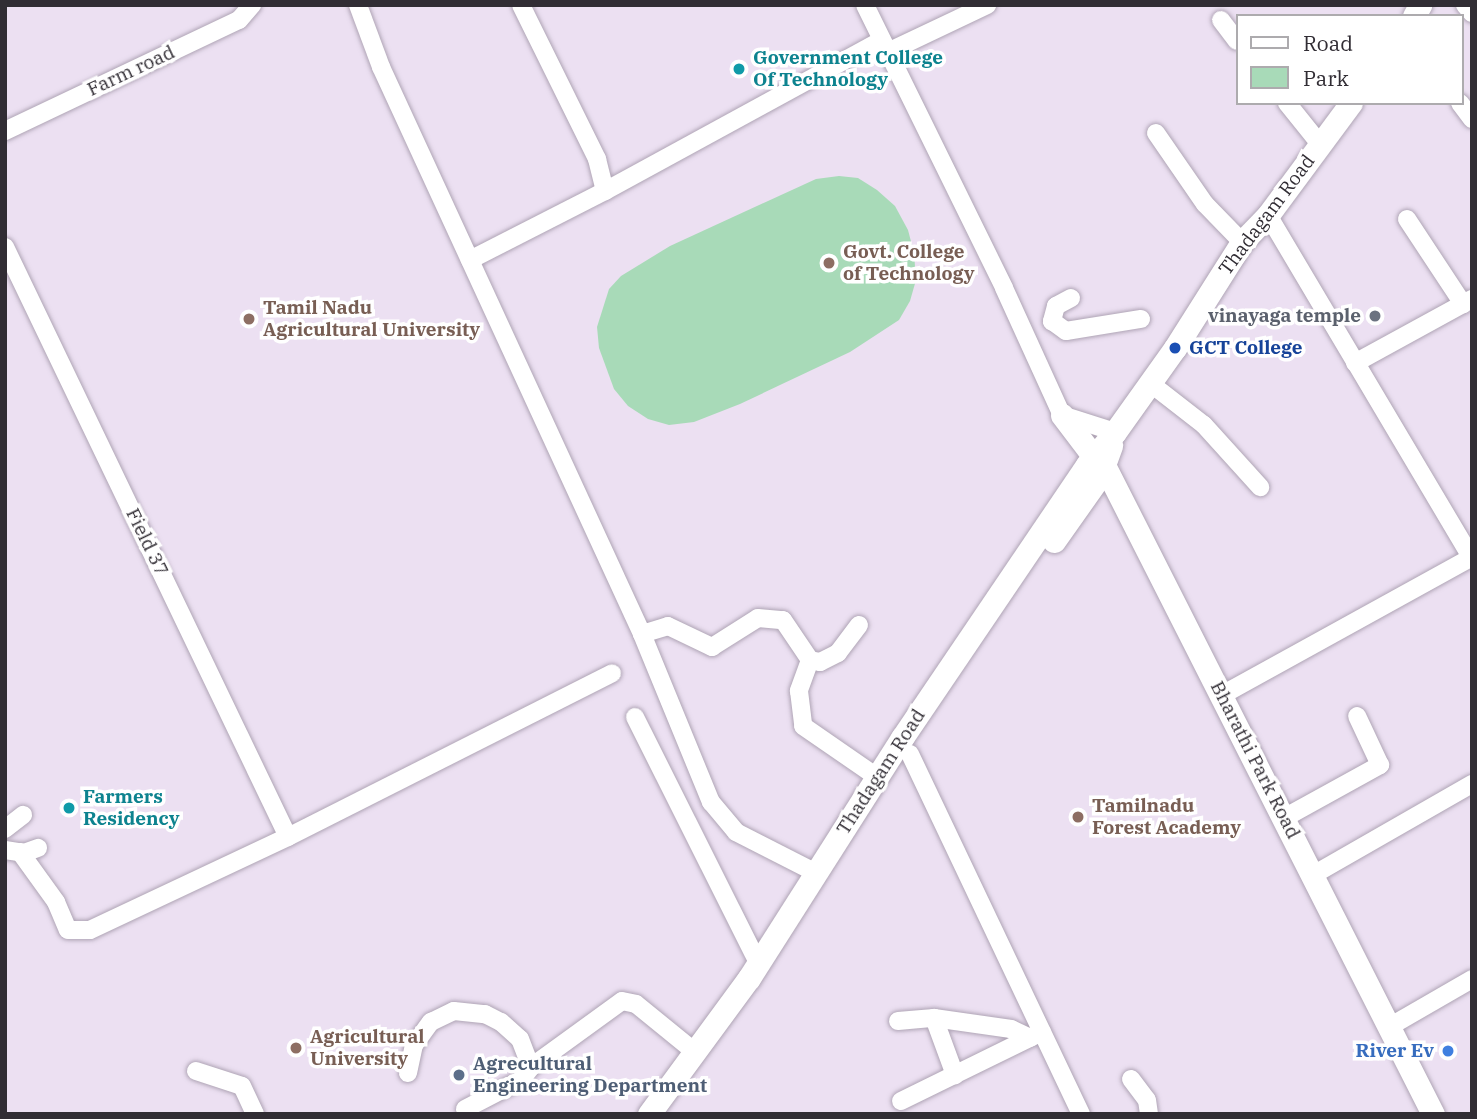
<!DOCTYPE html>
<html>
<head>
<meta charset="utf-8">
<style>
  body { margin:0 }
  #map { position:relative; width:1477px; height:1119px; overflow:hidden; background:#ece0f2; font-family:"IBM Plex Serif",serif }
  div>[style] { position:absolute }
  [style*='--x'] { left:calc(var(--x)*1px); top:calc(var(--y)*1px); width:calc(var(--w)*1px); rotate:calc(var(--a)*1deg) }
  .green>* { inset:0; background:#a8dab8 }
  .roads { filter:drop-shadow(0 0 2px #afa4b5) drop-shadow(0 0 2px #afa4b5) }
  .minor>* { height:18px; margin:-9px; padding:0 9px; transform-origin:9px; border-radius:9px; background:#fff }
  .major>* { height:23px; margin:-11.5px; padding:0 11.5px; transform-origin:11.5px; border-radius:11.5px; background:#fff }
  .dots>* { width:19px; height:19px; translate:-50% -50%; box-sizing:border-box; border:4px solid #fff; border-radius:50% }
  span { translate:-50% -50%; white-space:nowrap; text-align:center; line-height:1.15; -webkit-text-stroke:7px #fff; paint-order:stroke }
  .culture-label { font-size:19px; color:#0d838f; font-weight:700 }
  .left { translate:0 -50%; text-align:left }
  .street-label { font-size:19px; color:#312d34 }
  .education-label { font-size:19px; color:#785e54; font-weight:700 }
  .worship-label { font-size:19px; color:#5b616d; font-weight:700 }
  .right { translate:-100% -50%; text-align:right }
  .transit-label { font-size:19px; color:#164399; font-weight:700 }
  .shop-label { font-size:19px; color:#366cbe; font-weight:700 }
  .service-label { font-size:19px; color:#4e5e75; font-weight:700 }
  .frame { position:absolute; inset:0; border:7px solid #312d34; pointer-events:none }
  .legend { position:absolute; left:1236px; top:14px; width:228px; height:91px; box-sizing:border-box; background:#fff; border:2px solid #adabae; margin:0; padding:9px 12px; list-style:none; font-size:21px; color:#312d34 }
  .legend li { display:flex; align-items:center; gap:14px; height:35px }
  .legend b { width:35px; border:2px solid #adabae }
</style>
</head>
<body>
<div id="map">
  <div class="green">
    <i style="clip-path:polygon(839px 176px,858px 178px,877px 190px,895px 206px,908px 230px,914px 253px,916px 280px,910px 301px,899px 320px,850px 352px,740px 404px,694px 422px,669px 425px,648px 419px,628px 406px,614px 389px,599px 348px,597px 327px,609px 289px,621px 276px,670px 246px,816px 179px)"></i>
  </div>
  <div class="roads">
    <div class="minor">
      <i style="--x:358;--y:5;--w:66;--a:69.6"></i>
      <i style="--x:381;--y:67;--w:624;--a:65.28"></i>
      <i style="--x:642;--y:634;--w:182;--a:67.7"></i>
      <i style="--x:711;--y:802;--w:39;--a:50"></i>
      <i style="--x:736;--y:832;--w:90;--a:27.1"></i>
      <i style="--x:521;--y:5;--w:172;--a:63.7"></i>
      <i style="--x:597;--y:159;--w:33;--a:76"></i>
      <i style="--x:605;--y:191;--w:315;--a:-28.6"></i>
      <i style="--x:865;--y:5;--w:315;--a:63.8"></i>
      <i style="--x:1004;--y:288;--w:140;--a:65.5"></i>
      <i style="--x:1062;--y:415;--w:56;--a:17.8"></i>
      <i style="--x:1465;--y:5;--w:11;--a:49"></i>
      <i style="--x:1221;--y:20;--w:26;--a:53"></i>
      <i style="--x:888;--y:52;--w:110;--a:-25.4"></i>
      <i style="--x:1287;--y:103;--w:53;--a:51.2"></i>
      <i style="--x:1460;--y:103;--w:20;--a:53"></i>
      <i style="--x:5;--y:131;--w:259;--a:-25.4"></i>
      <i style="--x:239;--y:20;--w:20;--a:-49"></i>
      <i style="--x:1156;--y:133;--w:86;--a:55.4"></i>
      <i style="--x:1205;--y:204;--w:53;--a:45.8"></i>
      <i style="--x:1268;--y:215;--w:399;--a:59.3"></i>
      <i style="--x:1407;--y:219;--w:102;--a:56.6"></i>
      <i style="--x:5;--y:247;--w:654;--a:64.37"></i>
      <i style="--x:470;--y:260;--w:152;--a:-27.1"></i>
      <i style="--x:1071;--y:298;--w:17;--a:152"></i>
      <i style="--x:1056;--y:306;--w:16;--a:105"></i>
      <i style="--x:1052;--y:321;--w:17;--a:36"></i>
      <i style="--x:1066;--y:331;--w:76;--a:-9.1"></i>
      <i style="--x:1355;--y:363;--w:133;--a:-28.7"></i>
      <i style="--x:1150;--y:383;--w:68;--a:37.9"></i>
      <i style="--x:1204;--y:425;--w:84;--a:47.9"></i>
      <i style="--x:859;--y:625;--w:35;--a:127"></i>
      <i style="--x:838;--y:653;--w:20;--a:153"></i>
      <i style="--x:820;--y:662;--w:10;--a:-169"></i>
      <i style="--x:810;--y:660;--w:33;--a:110"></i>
      <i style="--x:799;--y:691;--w:35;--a:83"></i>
      <i style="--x:803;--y:726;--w:90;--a:34.6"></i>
      <i style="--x:642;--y:634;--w:27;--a:-17"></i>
      <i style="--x:668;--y:626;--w:49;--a:25.5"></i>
      <i style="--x:712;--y:647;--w:54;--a:-32.2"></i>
      <i style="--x:758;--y:618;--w:25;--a:5"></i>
      <i style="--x:783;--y:620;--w:48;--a:56"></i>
      <i style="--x:1222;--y:695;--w:286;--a:-28.9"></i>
      <i style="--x:635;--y:717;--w:275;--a:63.4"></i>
      <i style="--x:910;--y:754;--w:399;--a:64.6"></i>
      <i style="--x:1284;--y:818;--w:110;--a:-28.9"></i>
      <i style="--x:1380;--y:765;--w:54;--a:-115.1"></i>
      <i style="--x:5;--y:829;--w:23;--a:-38"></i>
      <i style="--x:5;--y:850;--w:19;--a:9"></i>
      <i style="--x:24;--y:853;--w:15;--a:-20"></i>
      <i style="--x:20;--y:852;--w:62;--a:54.2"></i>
      <i style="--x:56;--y:902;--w:30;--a:67"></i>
      <i style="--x:68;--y:930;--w:22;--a:0"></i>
      <i style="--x:90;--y:930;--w:219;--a:-25.2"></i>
      <i style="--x:288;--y:837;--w:363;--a:-26.8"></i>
      <i style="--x:1313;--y:875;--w:183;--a:-29.8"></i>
      <i style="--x:934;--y:1018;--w:61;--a:69.8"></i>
      <i style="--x:898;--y:1021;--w:36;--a:-5"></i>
      <i style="--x:934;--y:1018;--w:78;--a:8.1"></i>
      <i style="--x:1011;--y:1029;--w:21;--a:25"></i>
      <i style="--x:1389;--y:1027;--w:96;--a:-30"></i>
      <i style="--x:196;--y:1071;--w:48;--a:18.1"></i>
      <i style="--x:242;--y:1086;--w:31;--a:65"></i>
      <i style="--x:408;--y:1073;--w:29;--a:-78"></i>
      <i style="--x:414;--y:1045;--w:29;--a:-54"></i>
      <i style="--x:431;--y:1022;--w:25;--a:-26"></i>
      <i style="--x:454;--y:1011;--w:31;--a:6"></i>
      <i style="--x:485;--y:1014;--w:18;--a:27"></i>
      <i style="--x:501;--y:1022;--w:25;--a:42"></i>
      <i style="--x:520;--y:1039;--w:30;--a:69"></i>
      <i style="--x:1131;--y:1079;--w:26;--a:53"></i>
      <i style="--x:1147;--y:1100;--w:14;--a:82"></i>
      <i style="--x:901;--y:1101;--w:157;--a:-26.1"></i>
      <i style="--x:465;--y:1109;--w:63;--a:-27.4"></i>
      <i style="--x:521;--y:1080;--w:16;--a:-52"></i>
      <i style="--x:531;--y:1067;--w:112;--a:-36"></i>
      <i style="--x:622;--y:1001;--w:14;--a:12"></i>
      <i style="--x:636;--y:1004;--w:76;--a:39.1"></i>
    </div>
    <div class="major">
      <i style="--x:1414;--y:16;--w:13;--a:-61"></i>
      <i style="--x:1062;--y:415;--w:53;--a:52.7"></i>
      <i style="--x:1094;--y:457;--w:13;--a:39"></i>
      <i style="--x:1104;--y:465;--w:728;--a:63.12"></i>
      <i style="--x:1054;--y:541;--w:80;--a:-54.7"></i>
      <i style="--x:1100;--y:476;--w:33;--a:-70"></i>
      <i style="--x:649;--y:1114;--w:169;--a:-53.7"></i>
      <i style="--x:749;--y:978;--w:285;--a:-57.5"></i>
      <i style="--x:902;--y:738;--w:330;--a:-55.9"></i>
      <i style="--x:1087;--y:465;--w:43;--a:-49.7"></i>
      <i style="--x:1115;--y:432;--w:103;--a:-54.5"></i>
      <i style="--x:1175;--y:348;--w:125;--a:-57.7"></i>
      <i style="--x:1242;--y:242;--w:37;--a:-46"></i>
      <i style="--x:1268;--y:215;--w:139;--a:-53.5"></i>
    </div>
  </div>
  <div class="dots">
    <i style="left:739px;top:69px;background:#0f9aa8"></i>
    <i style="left:829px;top:263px;background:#8d6e63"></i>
    <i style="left:1375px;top:316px;background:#6b7280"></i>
    <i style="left:249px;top:319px;background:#8d6e63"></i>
    <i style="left:1175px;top:348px;background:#1a4fb4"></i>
    <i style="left:69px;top:808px;background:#0f9aa8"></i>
    <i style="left:1078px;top:817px;background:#8d6e63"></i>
    <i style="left:296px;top:1048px;background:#8d6e63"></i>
    <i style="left:1448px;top:1051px;background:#3f7fe0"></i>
    <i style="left:459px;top:1075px;background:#5c6f8a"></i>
  </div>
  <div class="culture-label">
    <span class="left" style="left:753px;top:69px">Government College<br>Of Technology</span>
    <span class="left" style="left:83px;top:808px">Farmers<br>Residency</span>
  </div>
  <div class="street-label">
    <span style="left:131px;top:71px;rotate:-25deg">Farm road</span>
    <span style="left:1267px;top:215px;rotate:-53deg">Thadagam Road</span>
    <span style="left:147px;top:542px;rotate:64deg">Field 37</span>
    <span style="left:1255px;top:760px;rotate:63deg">Bharathi Park Road</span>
    <span style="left:881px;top:772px;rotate:-57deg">Thadagam Road</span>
  </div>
  <div class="education-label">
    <span class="left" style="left:843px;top:263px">Govt. College<br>of Technology</span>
    <span class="left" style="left:263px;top:319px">Tamil Nadu<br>Agricultural University</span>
    <span class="left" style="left:1092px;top:817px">Tamilnadu<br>Forest Academy</span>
    <span class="left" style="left:310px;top:1048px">Agricultural<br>University</span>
  </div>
  <div class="worship-label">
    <span class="right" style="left:1361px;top:316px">vinayaga temple</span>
  </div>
  <div class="transit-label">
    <span class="left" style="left:1189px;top:348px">GCT College</span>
  </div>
  <div class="shop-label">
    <span class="right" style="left:1434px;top:1051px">River Ev</span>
  </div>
  <div class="service-label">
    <span class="left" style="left:473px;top:1075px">Agrecultural<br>Engineering Department</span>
  </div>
  <div class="frame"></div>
  <ul class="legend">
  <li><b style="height:9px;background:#fff"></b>Road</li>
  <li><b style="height:19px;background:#a8dab8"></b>Park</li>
  </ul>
</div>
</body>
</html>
